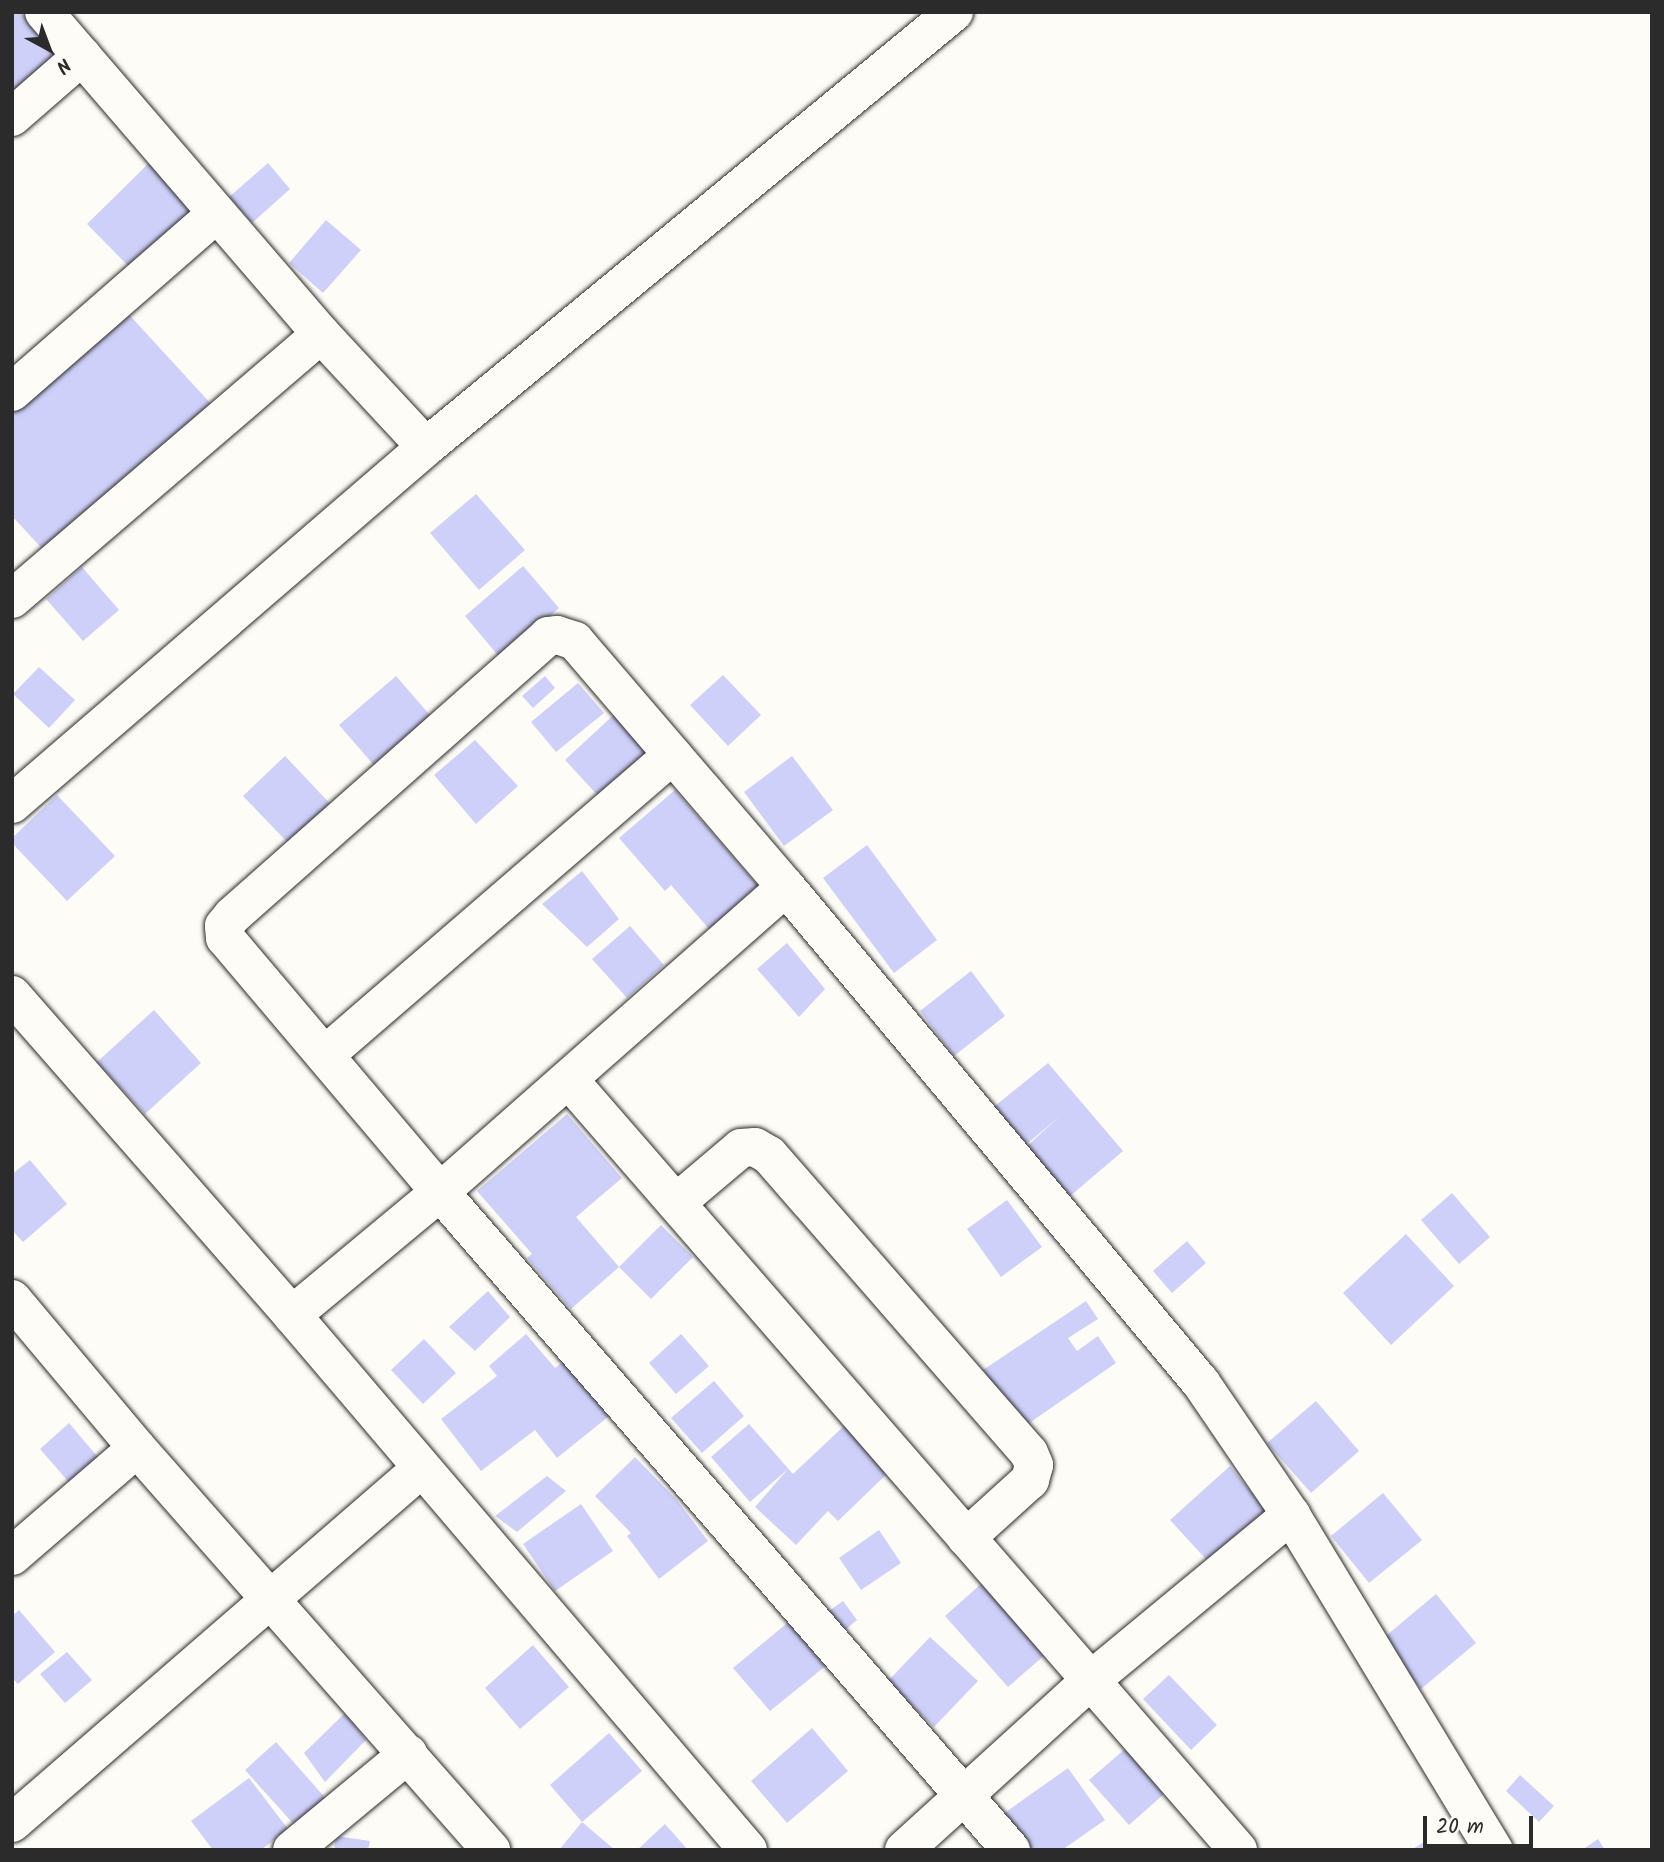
<!DOCTYPE html>
<html>
<head>
<meta charset="utf-8">
<style>
  body { margin:0 }
  #map { position:relative; width:1664px; height:1862px; overflow:hidden; background:#fdfcf7; font-family:Kalam,sans-serif }
  div>[style] { position:absolute }
  [style*='--x'] { left:calc(var(--x)*1px); top:calc(var(--y)*1px); width:calc(var(--w)*1px); rotate:calc(var(--a)*1deg) }
  .building>* { inset:0; background:#cfd0f9 }
  .roads { filter:drop-shadow(0 0 2px #2b2b2b) drop-shadow(0 0 2px #2b2b2b) }
  .minor>* { height:38px; margin:-19px; padding:0 19px; transform-origin:19px; border-radius:19px; background:#fdfcf7 }
  span { translate:-50% -50%; white-space:nowrap; text-align:center; line-height:1.15; -webkit-text-stroke:6px #fdfcf7; paint-order:stroke }
  .frame { position:absolute; inset:0; border:14px solid #2b2b2b; pointer-events:none }
  .north { position:absolute; left:14px; top:14px; width:70px; height:70px; -webkit-text-stroke:5px #fdfcf7; paint-order:stroke; rotate:139deg; font-size:19px; font-weight:700; line-height:28px; text-align:center; color:#2b2b2b }
  .north::after { content:''; display:block; margin:auto; width:24px; height:32px; background:#2b2b2b; clip-path:polygon(50% 0,100% 100%,50% 72%,0 100%) }
  .scale { position:absolute; left:1423px; top:1816px; width:110px; height:32px; box-sizing:border-box; border:4px solid #2b2b2b; border-top:0; padding-left:9px; font-size:21px; line-height:24px; white-space:nowrap; color:#2b2b2b; -webkit-text-stroke:5px #fdfcf7; paint-order:stroke }
</style>
</head>
<body>
<div id="map">
  <div class="building">
    <i style="clip-path:polygon(12px 12px,20px 12px,64px 54px,12px 108px)"></i>
    <i style="clip-path:polygon(150px 162px,204px 216px,141px 279px,87px 224px)"></i>
    <i style="clip-path:polygon(268px 163px,290px 189px,252px 223px,229px 197px)"></i>
    <i style="clip-path:polygon(326px 220px,361px 250px,323px 293px,289px 263px)"></i>
    <i style="clip-path:polygon(123px 308px,213px 406px,48px 555px,12px 516px,12px 408px)"></i>
    <i style="clip-path:polygon(476px 494px,525px 550px,479px 590px,430px 533px)"></i>
    <i style="clip-path:polygon(523px 566px,559px 608px,501px 659px,465px 616px)"></i>
    <i style="clip-path:polygon(82px 567px,119px 610px,83px 641px,46px 599px)"></i>
    <i style="clip-path:polygon(39px 667px,75px 700px,49px 728px,13px 694px)"></i>
    <i style="clip-path:polygon(723px 675px,761px 715px,728px 746px,690px 705px)"></i>
    <i style="clip-path:polygon(396px 676px,436px 722px,379px 771px,339px 725px)"></i>
    <i style="clip-path:polygon(545px 676px,555px 688px,533px 708px,522px 696px)"></i>
    <i style="clip-path:polygon(578px 683px,604px 713px,556px 752px,531px 722px)"></i>
    <i style="clip-path:polygon(619px 710px,656px 751px,602px 800px,565px 760px)"></i>
    <i style="clip-path:polygon(475px 740px,518px 786px,476px 824px,434px 775px)"></i>
    <i style="clip-path:polygon(285px 756px,338px 812px,296px 851px,243px 796px)"></i>
    <i style="clip-path:polygon(792px 756px,833px 810px,784px 846px,744px 792px)"></i>
    <i style="clip-path:polygon(675px 790px,765px 894px,716px 937px,671px 885px,665px 891px,619px 838px)"></i>
    <i style="clip-path:polygon(57px 795px,115px 856px,67px 901px,12px 843px,12px 838px)"></i>
    <i style="clip-path:polygon(867px 845px,937px 940px,894px 973px,823px 878px)"></i>
    <i style="clip-path:polygon(582px 871px,619px 919px,587px 947px,542px 904px)"></i>
    <i style="clip-path:polygon(630px 926px,664px 965px,627px 998px,592px 959px)"></i>
    <i style="clip-path:polygon(787px 943px,825px 989px,799px 1017px,757px 969px)"></i>
    <i style="clip-path:polygon(971px 971px,1005px 1016px,954px 1056px,920px 1011px)"></i>
    <i style="clip-path:polygon(154px 1010px,201px 1063px,145px 1114px,97px 1062px)"></i>
    <i style="clip-path:polygon(1048px 1063px,1123px 1151px,1069px 1197px,1026px 1147px,1060px 1116px,1022px 1148px,990px 1110px)"></i>
    <i style="clip-path:polygon(567px 1114px,622px 1178px,576px 1217px,619px 1267px,661px 1225px,693px 1257px,651px 1299px,619px 1267px,571px 1309px,527px 1258px,532px 1254px,477px 1191px)"></i>
    <i style="clip-path:polygon(30px 1160px,67px 1204px,23px 1242px,12px 1230px,12px 1174px)"></i>
    <i style="clip-path:polygon(1452px 1193px,1490px 1237px,1459px 1264px,1421px 1220px)"></i>
    <i style="clip-path:polygon(1007px 1200px,1042px 1247px,1001px 1277px,967px 1229px)"></i>
    <i style="clip-path:polygon(1406px 1234px,1454px 1286px,1391px 1345px,1343px 1293px)"></i>
    <i style="clip-path:polygon(1187px 1241px,1206px 1263px,1172px 1293px,1153px 1271px)"></i>
    <i style="clip-path:polygon(488px 1291px,510px 1317px,475px 1351px,449px 1327px)"></i>
    <i style="clip-path:polygon(1086px 1301px,1098px 1319px,1068px 1338px,1077px 1351px,1098px 1336px,1116px 1363px,1022px 1428px,983px 1370px)"></i>
    <i style="clip-path:polygon(526px 1334px,555px 1368px,570px 1357px,614px 1412px,557px 1458px,535px 1430px,481px 1471px,441px 1419px,497px 1376px,489px 1366px)"></i>
    <i style="clip-path:polygon(681px 1334px,709px 1366px,676px 1394px,649px 1363px)"></i>
    <i style="clip-path:polygon(424px 1339px,456px 1373px,423px 1404px,391px 1370px)"></i>
    <i style="clip-path:polygon(714px 1381px,744px 1416px,702px 1453px,671px 1418px)"></i>
    <i style="clip-path:polygon(1316px 1401px,1359px 1451px,1311px 1493px,1267px 1443px)"></i>
    <i style="clip-path:polygon(69px 1423px,102px 1462px,73px 1487px,40px 1449px)"></i>
    <i style="clip-path:polygon(749px 1424px,793px 1474px,845px 1425px,890px 1471px,838px 1521px,828px 1511px,796px 1545px,755px 1507px,788px 1469px,750px 1502px,711px 1457px)"></i>
    <i style="clip-path:polygon(635px 1457px,676px 1499px,708px 1541px,659px 1579px,627px 1536px,631px 1533px,595px 1496px)"></i>
    <i style="clip-path:polygon(1230px 1466px,1272px 1518px,1215px 1569px,1170px 1520px)"></i>
    <i style="clip-path:polygon(547px 1476px,566px 1491px,517px 1532px,495px 1516px)"></i>
    <i style="clip-path:polygon(1383px 1493px,1422px 1540px,1369px 1583px,1331px 1536px)"></i>
    <i style="clip-path:polygon(581px 1504px,613px 1551px,555px 1591px,523px 1544px)"></i>
    <i style="clip-path:polygon(879px 1530px,901px 1563px,861px 1590px,839px 1558px)"></i>
    <i style="clip-path:polygon(982px 1583px,1046px 1654px,1008px 1687px,945px 1616px)"></i>
    <i style="clip-path:polygon(1436px 1594px,1476px 1643px,1421px 1689px,1381px 1640px)"></i>
    <i style="clip-path:polygon(843px 1601px,857px 1620px,844px 1631px,829px 1611px)"></i>
    <i style="clip-path:polygon(19px 1610px,55px 1652px,18px 1684px,12px 1678px,12px 1616px)"></i>
    <i style="clip-path:polygon(792px 1619px,828px 1664px,770px 1711px,733px 1668px)"></i>
    <i style="clip-path:polygon(930px 1637px,978px 1681px,934px 1727px,887px 1682px)"></i>
    <i style="clip-path:polygon(533px 1645px,569px 1687px,520px 1729px,485px 1688px)"></i>
    <i style="clip-path:polygon(67px 1652px,92px 1680px,65px 1703px,40px 1674px)"></i>
    <i style="clip-path:polygon(1169px 1675px,1217px 1725px,1191px 1750px,1143px 1699px)"></i>
    <i style="clip-path:polygon(345px 1713px,366px 1740px,325px 1782px,304px 1753px)"></i>
    <i style="clip-path:polygon(812px 1728px,848px 1771px,787px 1823px,751px 1781px)"></i>
    <i style="clip-path:polygon(609px 1733px,642px 1771px,582px 1822px,550px 1785px)"></i>
    <i style="clip-path:polygon(276px 1742px,336px 1810px,306px 1838px,245px 1770px)"></i>
    <i style="clip-path:polygon(1125px 1749px,1164px 1794px,1129px 1825px,1089px 1780px)"></i>
    <i style="clip-path:polygon(1068px 1768px,1105px 1820px,1062px 1850px,1028px 1850px,1003px 1814px)"></i>
    <i style="clip-path:polygon(1520px 1775px,1554px 1806px,1539px 1822px,1506px 1791px)"></i>
    <i style="clip-path:polygon(249px 1778px,288px 1829px,261px 1850px,213px 1850px,191px 1821px)"></i>
    <i style="clip-path:polygon(582px 1822px,615px 1850px,559px 1850px)"></i>
    <i style="clip-path:polygon(665px 1824px,688px 1850px,637px 1850px)"></i>
    <i style="clip-path:polygon(336px 1836px,370px 1841px,368px 1850px,334px 1850px)"></i>
    <i style="clip-path:polygon(1598px 1839px,1605px 1850px,1582px 1850px)"></i>
    <i style="clip-path:polygon(1424px 1842px,1429px 1850px,1411px 1850px)"></i>
  </div>
  <div class="roads">
    <div class="minor">
      <i style="--x:44;--y:12;--w:425;--a:49.3"></i>
      <i style="--x:321;--y:334;--w:154;--a:47.1"></i>
      <i style="--x:12;--y:117;--w:93;--a:-41.1"></i>
      <i style="--x:12;--y:392;--w:272;--a:-41.1"></i>
      <i style="--x:12;--y:599;--w:407;--a:-40.6"></i>
      <i style="--x:12;--y:804;--w:547;--a:-40.77"></i>
      <i style="--x:426;--y:447;--w:684;--a:-39.48"></i>
      <i style="--x:12;--y:995;--w:425;--a:48.8"></i>
      <i style="--x:292;--y:1315;--w:703;--a:49.56"></i>
      <i style="--x:325;--y:1055;--w:459;--a:-40.8"></i>
      <i style="--x:569;--y:1080;--w:1020;--a:49.01"></i>
      <i style="--x:676;--y:1203;--w:85;--a:-40.2"></i>
      <i style="--x:741;--y:1148;--w:14;--a:-4"></i>
      <i style="--x:755;--y:1147;--w:16;--a:30"></i>
      <i style="--x:769;--y:1155;--w:395;--a:48.9"></i>
      <i style="--x:1029;--y:1453;--w:13;--a:67"></i>
      <i style="--x:1034;--y:1465;--w:16;--a:105"></i>
      <i style="--x:1030;--y:1480;--w:86;--a:137.8"></i>
      <i style="--x:12;--y:1299;--w:194;--a:50"></i>
      <i style="--x:137;--y:1448;--w:536;--a:48.63"></i>
      <i style="--x:292;--y:1315;--w:192;--a:-39.7"></i>
      <i style="--x:440;--y:1192;--w:461;--a:-41.4"></i>
      <i style="--x:12;--y:1556;--w:165;--a:-40.8"></i>
      <i style="--x:12;--y:1823;--w:542;--a:-40.89"></i>
      <i style="--x:292;--y:1850;--w:151;--a:-39.6"></i>
      <i style="--x:904;--y:1850;--w:251;--a:-42.3"></i>
      <i style="--x:1090;--y:1681;--w:261;--a:-39.6"></i>
      <i style="--x:1011;--y:1850;--w:871;--a:-130.95"></i>
      <i style="--x:440;--y:1192;--w:333;--a:-130.2"></i>
      <i style="--x:225;--y:938;--w:12;--a:-95"></i>
      <i style="--x:224;--y:926;--w:13;--a:-51"></i>
      <i style="--x:232;--y:916;--w:422;--a:-41.5"></i>
      <i style="--x:548;--y:636;--w:9;--a:-6"></i>
      <i style="--x:557;--y:635;--w:19;--a:18"></i>
      <i style="--x:575;--y:641;--w:324;--a:49.4"></i>
      <i style="--x:786;--y:887;--w:647;--a:50.08"></i>
      <i style="--x:1201;--y:1383;--w:160;--a:55.7"></i>
      <i style="--x:1291;--y:1515;--w:392;--a:58.8"></i>
    </div>
  </div>
  <div class="frame"></div>
  <div class="north">N</div>
  <div class="scale">20 m</div>
</div>
</body>
</html>
